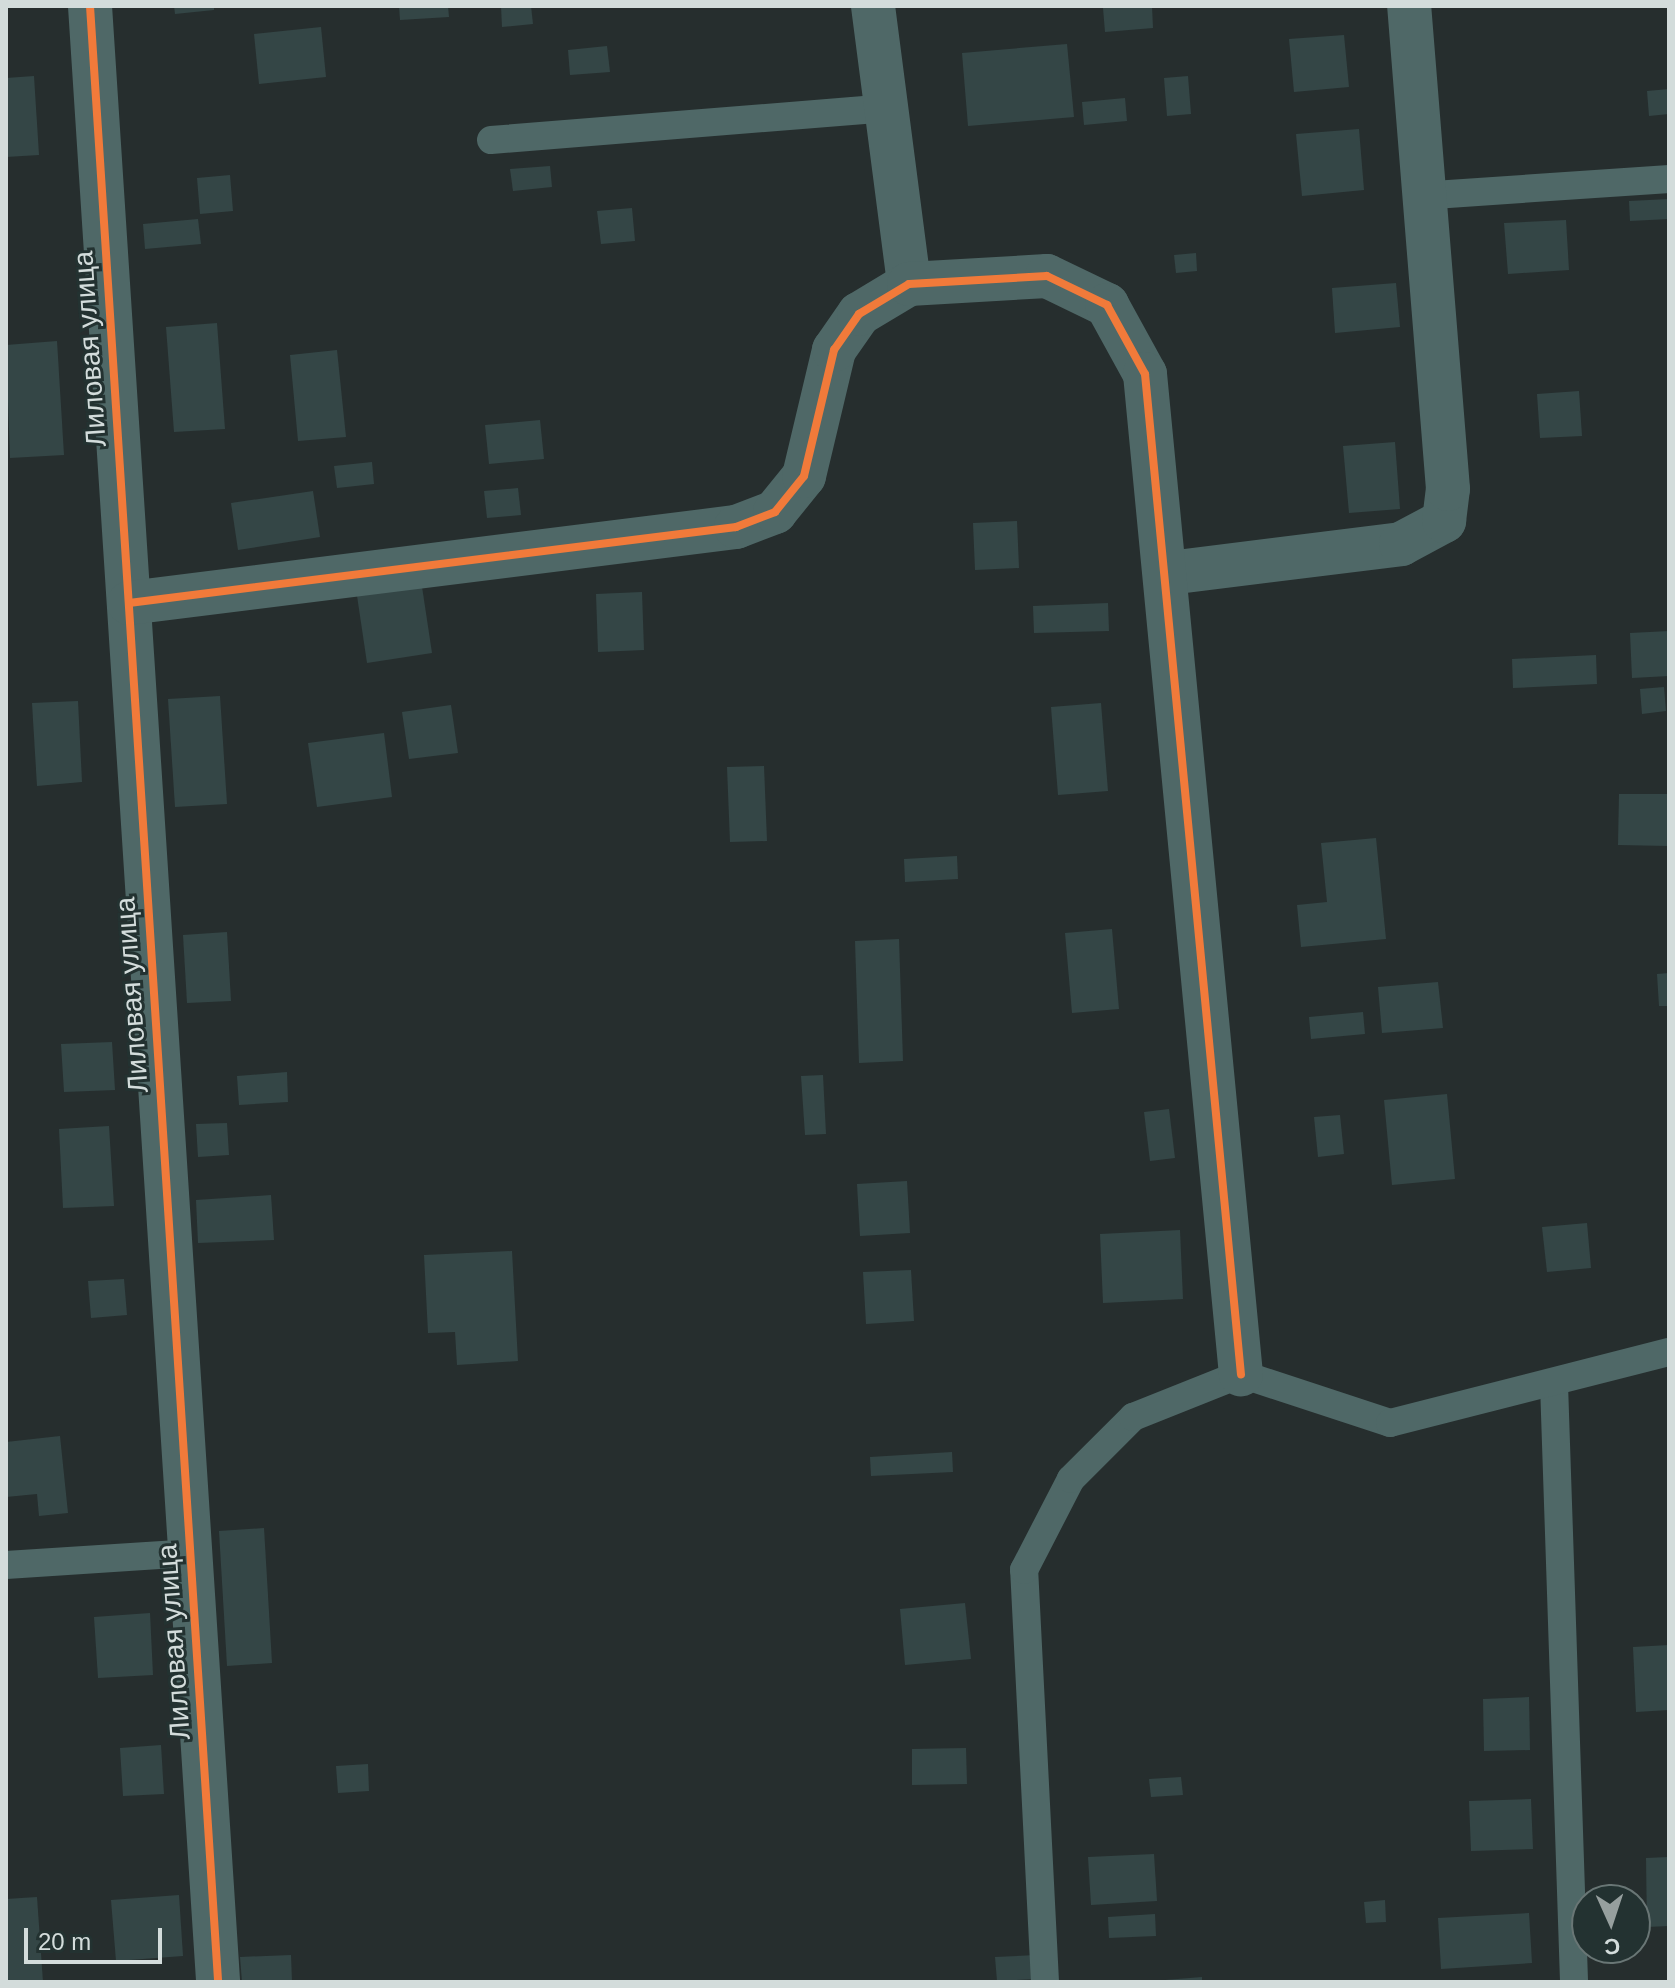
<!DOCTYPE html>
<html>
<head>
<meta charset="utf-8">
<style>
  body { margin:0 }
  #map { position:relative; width:1675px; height:1988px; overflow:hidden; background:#262e2e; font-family:Helvetica,sans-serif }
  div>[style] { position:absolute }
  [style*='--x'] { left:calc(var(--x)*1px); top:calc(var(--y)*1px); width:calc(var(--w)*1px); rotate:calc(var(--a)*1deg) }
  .building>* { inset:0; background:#344646 }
  .service>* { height:28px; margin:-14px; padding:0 14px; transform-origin:14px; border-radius:14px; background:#4f6867 }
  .minor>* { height:44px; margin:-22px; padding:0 22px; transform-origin:22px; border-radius:22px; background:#4f6867 }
  .cycleway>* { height:8px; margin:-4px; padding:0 4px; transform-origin:4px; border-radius:4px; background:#f17a3a }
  span { translate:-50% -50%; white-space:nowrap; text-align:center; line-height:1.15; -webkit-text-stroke:6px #233231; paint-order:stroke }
  .street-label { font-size:28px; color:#d3dcdb }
  .frame { position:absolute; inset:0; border:8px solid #d3dcdb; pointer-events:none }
  .north { position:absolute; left:1571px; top:1884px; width:80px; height:80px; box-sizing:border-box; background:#233231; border:2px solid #697675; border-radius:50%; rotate:177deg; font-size:22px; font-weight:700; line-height:32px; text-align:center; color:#d3dcdb }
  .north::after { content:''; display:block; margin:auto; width:28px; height:36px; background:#969f9e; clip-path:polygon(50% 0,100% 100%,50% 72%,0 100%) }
  .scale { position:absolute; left:24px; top:1928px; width:138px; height:36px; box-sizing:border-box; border:4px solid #d3dcdb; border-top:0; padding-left:10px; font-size:24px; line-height:28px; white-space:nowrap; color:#d3dcdb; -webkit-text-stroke:6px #233231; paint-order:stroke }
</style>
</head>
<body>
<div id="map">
  <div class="building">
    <i style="clip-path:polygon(174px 6px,214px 6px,214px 10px,175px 14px)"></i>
    <i style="clip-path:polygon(399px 6px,448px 6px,449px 17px,400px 20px)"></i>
    <i style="clip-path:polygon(501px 6px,531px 6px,533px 24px,502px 27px)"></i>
    <i style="clip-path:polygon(1152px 6px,1153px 28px,1105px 32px,1103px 8px)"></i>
    <i style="clip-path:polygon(321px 27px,326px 77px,259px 84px,254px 34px)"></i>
    <i style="clip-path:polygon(1344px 35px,1349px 87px,1294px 92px,1289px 39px)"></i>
    <i style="clip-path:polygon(1067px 44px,1074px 117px,968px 126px,962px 53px)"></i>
    <i style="clip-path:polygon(607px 46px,610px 72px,570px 75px,568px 50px)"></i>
    <i style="clip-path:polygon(34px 76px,39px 155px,6px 157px,6px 78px)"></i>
    <i style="clip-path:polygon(1188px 76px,1191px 114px,1167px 116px,1164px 78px)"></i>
    <i style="clip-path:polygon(1669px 89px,1669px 114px,1649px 116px,1647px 91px)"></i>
    <i style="clip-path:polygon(1125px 98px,1127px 121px,1084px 125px,1082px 102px)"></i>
    <i style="clip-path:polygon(1359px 129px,1364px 190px,1302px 196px,1296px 134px)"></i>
    <i style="clip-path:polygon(550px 166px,552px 187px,513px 191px,510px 169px)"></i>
    <i style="clip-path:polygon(230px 175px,233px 211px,200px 214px,197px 178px)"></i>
    <i style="clip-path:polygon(1669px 199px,1669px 219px,1630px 221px,1629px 201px)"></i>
    <i style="clip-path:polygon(632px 208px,635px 241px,601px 244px,597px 211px)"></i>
    <i style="clip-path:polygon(198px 219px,201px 244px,145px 249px,143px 224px)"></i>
    <i style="clip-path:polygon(1566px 220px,1569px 270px,1508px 274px,1504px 223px)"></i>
    <i style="clip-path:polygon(1196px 253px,1197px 271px,1176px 273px,1174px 255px)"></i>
    <i style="clip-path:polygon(1396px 283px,1400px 327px,1335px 333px,1332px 288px)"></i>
    <i style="clip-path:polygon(217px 323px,225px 429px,174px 432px,166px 327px)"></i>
    <i style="clip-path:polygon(57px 341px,64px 455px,10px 458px,6px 345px)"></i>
    <i style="clip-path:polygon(337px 350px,346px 437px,298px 441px,290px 355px)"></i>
    <i style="clip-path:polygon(1579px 391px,1582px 436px,1540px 438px,1537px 394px)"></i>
    <i style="clip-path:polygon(540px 420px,544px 459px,489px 464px,485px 425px)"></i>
    <i style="clip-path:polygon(1395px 442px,1400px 509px,1349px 513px,1343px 446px)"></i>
    <i style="clip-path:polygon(372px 462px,374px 484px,337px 488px,334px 466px)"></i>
    <i style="clip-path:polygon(518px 488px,521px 515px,487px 518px,484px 491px)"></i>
    <i style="clip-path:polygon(313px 491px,320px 537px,238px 550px,231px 503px)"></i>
    <i style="clip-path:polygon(1017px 521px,1019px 568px,975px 570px,973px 523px)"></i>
    <i style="clip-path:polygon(421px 580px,432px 653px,367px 663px,356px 589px)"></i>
    <i style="clip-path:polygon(642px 592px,644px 650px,598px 652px,596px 594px)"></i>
    <i style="clip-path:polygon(1108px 603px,1109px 631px,1034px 633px,1033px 606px)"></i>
    <i style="clip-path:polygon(1669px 631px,1669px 676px,1632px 678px,1630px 633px)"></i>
    <i style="clip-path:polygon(1596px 655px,1597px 684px,1513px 688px,1512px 659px)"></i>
    <i style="clip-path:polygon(1664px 687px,1666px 711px,1642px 714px,1640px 689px)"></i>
    <i style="clip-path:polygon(220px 696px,227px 804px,175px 807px,168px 699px)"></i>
    <i style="clip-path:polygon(78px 701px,82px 782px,37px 786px,32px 703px)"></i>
    <i style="clip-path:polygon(1101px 703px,1108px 791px,1058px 795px,1051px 707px)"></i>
    <i style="clip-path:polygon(451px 705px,458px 753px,409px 759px,402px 712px)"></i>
    <i style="clip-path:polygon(384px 733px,392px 797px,317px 807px,308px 743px)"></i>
    <i style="clip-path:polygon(764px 766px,767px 841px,730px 842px,727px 767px)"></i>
    <i style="clip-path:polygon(1619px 794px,1669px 794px,1669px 846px,1618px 845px)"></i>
    <i style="clip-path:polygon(1376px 838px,1386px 939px,1301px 947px,1297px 905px,1327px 902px,1321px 843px)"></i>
    <i style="clip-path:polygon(957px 856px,958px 879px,905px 882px,904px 859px)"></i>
    <i style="clip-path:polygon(1112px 929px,1119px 1009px,1072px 1013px,1065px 933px)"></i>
    <i style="clip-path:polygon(227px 932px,231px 1001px,187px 1003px,183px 935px)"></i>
    <i style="clip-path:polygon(899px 939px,903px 1061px,859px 1063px,855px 941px)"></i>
    <i style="clip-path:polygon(1669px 973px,1669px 1006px,1659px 1006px,1657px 974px)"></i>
    <i style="clip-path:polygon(1438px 982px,1443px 1028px,1382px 1033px,1378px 987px)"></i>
    <i style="clip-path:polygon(1363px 1012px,1365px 1034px,1311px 1039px,1309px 1017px)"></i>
    <i style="clip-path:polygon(112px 1042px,115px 1090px,64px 1092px,61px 1044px)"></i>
    <i style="clip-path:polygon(287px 1072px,288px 1102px,239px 1105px,237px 1076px)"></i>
    <i style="clip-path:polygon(823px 1075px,826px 1134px,805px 1135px,801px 1076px)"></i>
    <i style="clip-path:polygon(1447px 1094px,1455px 1179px,1392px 1185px,1384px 1100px)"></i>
    <i style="clip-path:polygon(1169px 1109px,1175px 1158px,1150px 1161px,1144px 1112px)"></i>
    <i style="clip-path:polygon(1340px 1115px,1344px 1154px,1318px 1157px,1314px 1117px)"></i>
    <i style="clip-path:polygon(227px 1123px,229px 1155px,198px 1157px,196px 1124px)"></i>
    <i style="clip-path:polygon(109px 1126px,114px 1206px,63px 1208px,59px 1129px)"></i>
    <i style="clip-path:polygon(907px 1181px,910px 1233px,860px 1236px,857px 1184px)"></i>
    <i style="clip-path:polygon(271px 1195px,274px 1240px,198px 1243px,196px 1200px)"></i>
    <i style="clip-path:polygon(1587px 1223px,1591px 1268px,1547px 1272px,1542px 1227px)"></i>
    <i style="clip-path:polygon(1180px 1230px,1183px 1299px,1103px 1303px,1100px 1234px)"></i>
    <i style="clip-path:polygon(512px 1251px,518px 1361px,457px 1365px,455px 1332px,428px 1333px,424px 1255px)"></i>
    <i style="clip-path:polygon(911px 1270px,914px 1321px,866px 1324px,863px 1272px)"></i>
    <i style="clip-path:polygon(124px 1279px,127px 1315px,91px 1318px,88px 1281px)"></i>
    <i style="clip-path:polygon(60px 1436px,68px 1513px,39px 1516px,37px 1494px,6px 1497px,6px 1442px)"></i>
    <i style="clip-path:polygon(952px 1452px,953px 1472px,871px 1476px,870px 1457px)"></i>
    <i style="clip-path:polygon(264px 1528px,272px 1663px,227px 1666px,219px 1531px)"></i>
    <i style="clip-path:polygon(965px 1603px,971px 1659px,905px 1665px,900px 1609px)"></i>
    <i style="clip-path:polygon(150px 1613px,153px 1675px,98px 1678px,94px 1617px)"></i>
    <i style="clip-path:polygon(1669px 1645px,1669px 1710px,1636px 1712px,1633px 1647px)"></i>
    <i style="clip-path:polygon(1529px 1697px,1530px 1750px,1484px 1751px,1483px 1699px)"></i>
    <i style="clip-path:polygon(161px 1745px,164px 1794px,123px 1796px,120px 1748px)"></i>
    <i style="clip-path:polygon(966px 1748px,967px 1784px,912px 1785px,912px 1749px)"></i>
    <i style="clip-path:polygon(368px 1764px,369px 1791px,338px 1793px,336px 1766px)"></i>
    <i style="clip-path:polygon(1181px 1777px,1183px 1795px,1151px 1797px,1149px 1779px)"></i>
    <i style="clip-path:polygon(1531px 1799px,1533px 1849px,1471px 1851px,1469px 1801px)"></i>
    <i style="clip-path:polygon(1154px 1854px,1157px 1901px,1091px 1905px,1088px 1857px)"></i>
    <i style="clip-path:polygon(1669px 1857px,1669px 1926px,1647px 1927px,1646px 1858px)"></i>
    <i style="clip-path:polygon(179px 1895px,183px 1956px,116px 1961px,111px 1900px)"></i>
    <i style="clip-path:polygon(37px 1897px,43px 1982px,6px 1982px,6px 1899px)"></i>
    <i style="clip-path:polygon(1385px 1900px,1386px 1922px,1366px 1923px,1364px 1902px)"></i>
    <i style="clip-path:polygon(1529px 1913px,1532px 1963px,1441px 1969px,1438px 1918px)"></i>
    <i style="clip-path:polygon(1155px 1914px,1156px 1936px,1109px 1938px,1108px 1917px)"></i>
    <i style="clip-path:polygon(291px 1955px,292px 1982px,242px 1982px,240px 1957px)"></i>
    <i style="clip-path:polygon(1036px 1955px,1037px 1979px,997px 1981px,995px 1957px)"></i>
    <i style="clip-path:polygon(1202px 1977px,1202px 1982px,1165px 1982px,1165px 1980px)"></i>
  </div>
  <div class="service">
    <i style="--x:491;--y:140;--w:396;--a:-4.6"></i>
    <i style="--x:1419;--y:196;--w:251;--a:-3.9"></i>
    <i style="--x:1554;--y:1384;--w:598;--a:88.08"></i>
    <i style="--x:6;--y:1565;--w:184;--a:-3.7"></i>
    <i style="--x:1045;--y:1982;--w:413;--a:-92.9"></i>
    <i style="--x:1024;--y:1570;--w:102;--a:-62.7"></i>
    <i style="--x:1071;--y:1479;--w:88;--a:-45"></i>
    <i style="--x:1133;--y:1417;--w:116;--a:-21.7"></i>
    <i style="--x:1241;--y:1374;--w:157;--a:18.2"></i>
    <i style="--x:1390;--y:1423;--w:288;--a:-14.3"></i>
  </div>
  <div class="minor">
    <i style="--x:90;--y:6;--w:1980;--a:86.29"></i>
    <i style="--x:873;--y:6;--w:280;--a:82.6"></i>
    <i style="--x:1169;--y:573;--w:234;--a:-7.1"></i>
    <i style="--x:1401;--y:544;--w:49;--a:-28.1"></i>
    <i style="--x:1444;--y:521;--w:32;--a:-83"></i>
    <i style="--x:1448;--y:489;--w:485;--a:-94.6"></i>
    <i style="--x:129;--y:603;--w:612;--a:-7.14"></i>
    <i style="--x:736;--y:527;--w:42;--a:-21"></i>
    <i style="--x:775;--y:512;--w:46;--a:-51.1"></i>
    <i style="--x:804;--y:476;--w:130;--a:-76.6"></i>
    <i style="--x:834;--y:350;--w:44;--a:-55.2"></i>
    <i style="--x:859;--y:314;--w:58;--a:-31"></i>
    <i style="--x:909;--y:284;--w:138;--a:-3.3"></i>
    <i style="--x:1047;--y:276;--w:67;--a:25.8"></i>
    <i style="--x:1107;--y:305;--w:79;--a:61.2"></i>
    <i style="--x:1145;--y:374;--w:1005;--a:84.52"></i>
  </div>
  <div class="cycleway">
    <i style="--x:90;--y:6;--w:1980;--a:86.29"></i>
    <i style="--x:129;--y:603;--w:612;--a:-7.14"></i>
    <i style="--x:736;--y:527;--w:42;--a:-21"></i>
    <i style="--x:775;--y:512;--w:46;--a:-51.1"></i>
    <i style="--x:804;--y:476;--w:130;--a:-76.6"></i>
    <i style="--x:834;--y:350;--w:44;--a:-55.2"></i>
    <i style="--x:859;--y:314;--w:58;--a:-31"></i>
    <i style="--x:909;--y:284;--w:138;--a:-3.3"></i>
    <i style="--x:1047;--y:276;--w:67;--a:25.8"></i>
    <i style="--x:1107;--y:305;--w:79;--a:61.2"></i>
    <i style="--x:1145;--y:374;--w:1005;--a:84.52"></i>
  </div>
  <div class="street-label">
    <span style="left:90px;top:349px;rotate:-94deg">Лиловая улица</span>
    <span style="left:132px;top:995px;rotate:-94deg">Лиловая улица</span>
    <span style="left:174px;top:1642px;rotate:-94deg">Лиловая улица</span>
  </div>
  <div class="frame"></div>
  <div class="north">С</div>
  <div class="scale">20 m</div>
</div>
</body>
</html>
